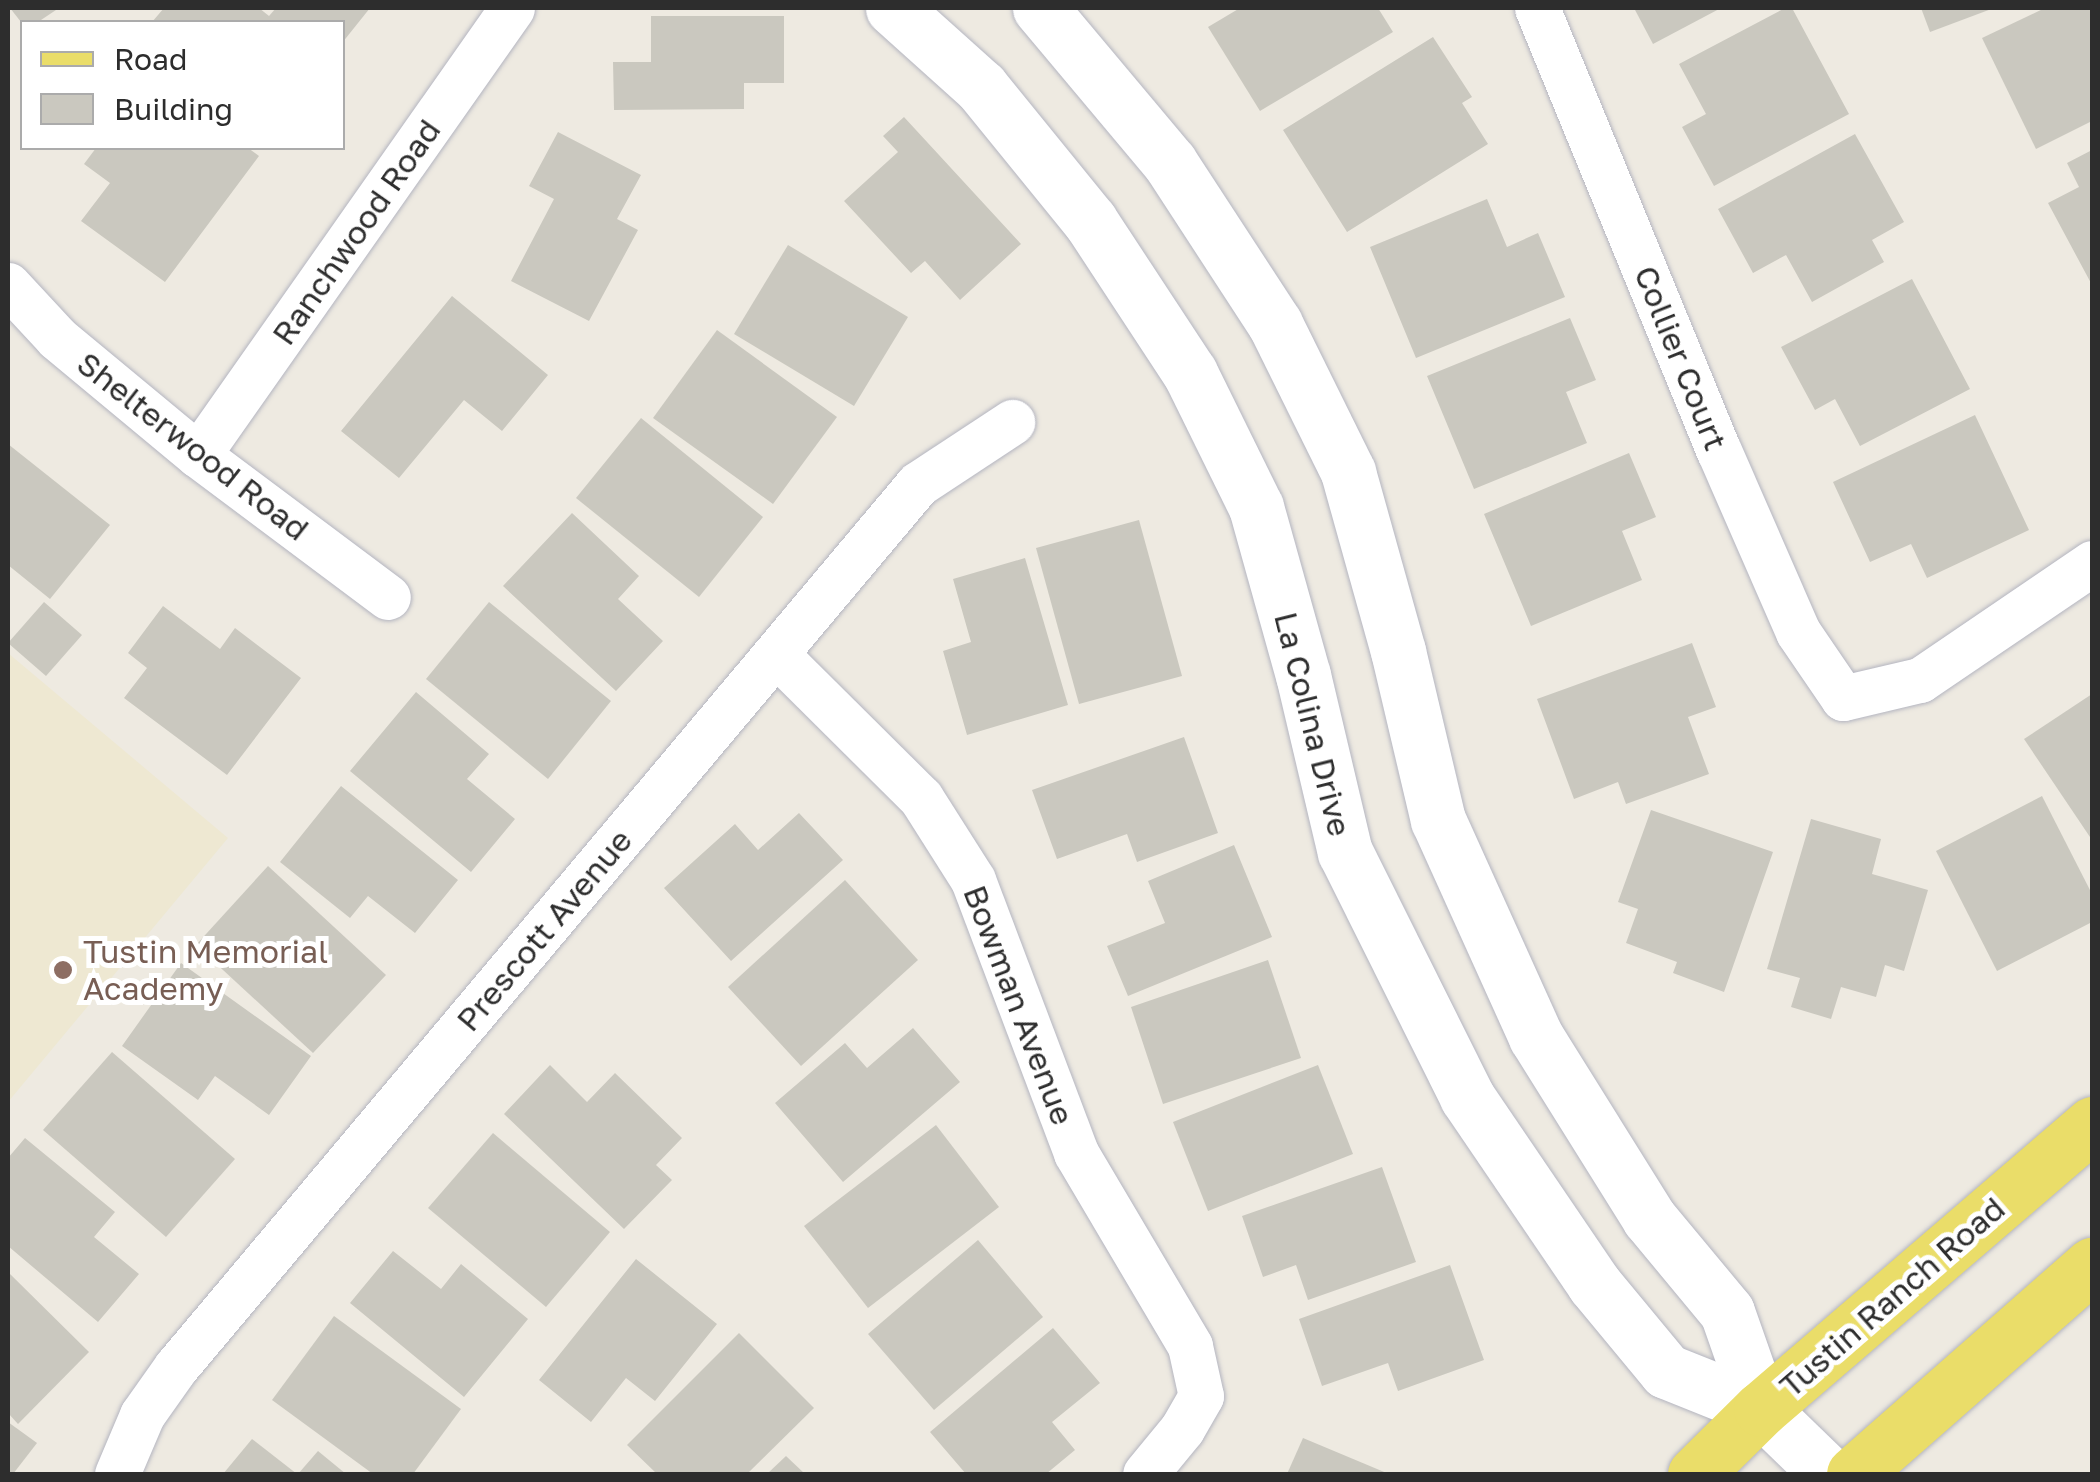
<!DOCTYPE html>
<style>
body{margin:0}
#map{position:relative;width:2100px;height:1482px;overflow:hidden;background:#eeeae1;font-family:"Golos Text",sans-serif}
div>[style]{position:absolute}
.education>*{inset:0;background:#eee8d2}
.building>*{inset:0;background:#cac8bf}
.roads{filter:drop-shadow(0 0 2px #b4b5c0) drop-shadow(0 0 2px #b4b5c0)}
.minor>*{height:45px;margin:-22.5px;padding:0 22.5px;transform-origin:22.5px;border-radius:22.5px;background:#fff}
.tertiary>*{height:55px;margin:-27.5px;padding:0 27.5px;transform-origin:27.5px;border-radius:27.5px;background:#fff}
.primary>*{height:55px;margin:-27.5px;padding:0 27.5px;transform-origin:27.5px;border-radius:27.5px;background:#eadd69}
.dots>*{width:28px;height:28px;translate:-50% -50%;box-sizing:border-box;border:5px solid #fff;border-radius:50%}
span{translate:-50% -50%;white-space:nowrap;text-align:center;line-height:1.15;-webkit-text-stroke:10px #fff;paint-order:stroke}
.street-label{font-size:32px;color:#2d2d2d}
.education-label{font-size:32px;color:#785e54}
.left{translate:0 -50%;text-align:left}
.frame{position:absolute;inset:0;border:10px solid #2d2d2d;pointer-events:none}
.legend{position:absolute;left:20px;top:20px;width:325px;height:130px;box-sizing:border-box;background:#fff;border:2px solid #ababab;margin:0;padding:12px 18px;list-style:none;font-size:30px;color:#2d2d2d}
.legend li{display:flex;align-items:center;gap:20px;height:50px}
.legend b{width:50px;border:2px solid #ababab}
</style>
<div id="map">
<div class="education">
<div style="clip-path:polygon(8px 653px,228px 838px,8px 1102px)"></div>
</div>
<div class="building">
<div style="clip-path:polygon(10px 8px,59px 8px,38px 22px,21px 22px)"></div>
<div style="clip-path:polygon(164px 8px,259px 8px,269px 16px,276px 8px,370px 8px,342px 43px,342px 22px,152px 22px)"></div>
<div style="clip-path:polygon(1240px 8px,1378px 8px,1393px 32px,1260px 111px,1208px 27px)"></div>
<div style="clip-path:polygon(1634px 8px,1721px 8px,1653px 44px)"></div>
<div style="clip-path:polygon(1785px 8px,1792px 8px,1849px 114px,1714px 186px,1682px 127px,1706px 114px,1679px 64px)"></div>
<div style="clip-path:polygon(1921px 8px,1994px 8px,1930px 32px)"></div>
<div style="clip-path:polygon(2045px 8px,2092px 8px,2092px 121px,2036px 149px,1982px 38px)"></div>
<div style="clip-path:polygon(651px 16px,784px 16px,784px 83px,744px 83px,744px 109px,614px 110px,613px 62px,651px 62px)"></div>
<div style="clip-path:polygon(1433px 37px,1472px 97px,1462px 103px,1488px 144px,1347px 232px,1283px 130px)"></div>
<div style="clip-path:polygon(904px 117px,1021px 244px,960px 300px,925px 261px,911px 273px,844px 201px,898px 152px,883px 136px)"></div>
<div style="clip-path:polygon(558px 132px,641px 175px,617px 219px,638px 230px,589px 321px,511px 281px,554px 199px,529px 186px)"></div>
<div style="clip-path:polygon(1855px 134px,1904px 222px,1872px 240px,1884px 262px,1812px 302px,1786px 255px,1753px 273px,1718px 209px)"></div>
<div style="clip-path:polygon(96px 148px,248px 148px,259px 156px,165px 282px,81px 221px,110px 183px,84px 164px)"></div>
<div style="clip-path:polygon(2092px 150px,2092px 285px,2048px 203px,2079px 187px,2067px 163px)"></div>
<div style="clip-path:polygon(1487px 199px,1507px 247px,1538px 233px,1565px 297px,1416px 358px,1370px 247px)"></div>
<div style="clip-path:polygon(788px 245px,908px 317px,854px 406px,734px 334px)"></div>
<div style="clip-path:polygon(1912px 279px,1970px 389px,1860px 446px,1835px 399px,1815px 410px,1781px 347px)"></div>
<div style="clip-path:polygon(452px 296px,548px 375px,502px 431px,464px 400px,399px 478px,341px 431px)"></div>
<div style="clip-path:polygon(1570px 318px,1596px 380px,1566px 392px,1587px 443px,1474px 489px,1427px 376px)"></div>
<div style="clip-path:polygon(717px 330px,837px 417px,773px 504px,653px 418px)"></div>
<div style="clip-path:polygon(1975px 415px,2029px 530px,1927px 578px,1911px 544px,1870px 562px,1833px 482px)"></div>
<div style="clip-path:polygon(641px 418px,763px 517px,699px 597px,576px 498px)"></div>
<div style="clip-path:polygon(8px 444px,110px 525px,50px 599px,8px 565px)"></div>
<div style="clip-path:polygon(1629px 453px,1656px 517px,1622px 531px,1642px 580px,1531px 626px,1484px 514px)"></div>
<div style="clip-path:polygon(572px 513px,639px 576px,618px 599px,663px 641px,616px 691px,503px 586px)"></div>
<div style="clip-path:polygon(1139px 520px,1182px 676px,1079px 704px,1036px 548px)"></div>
<div style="clip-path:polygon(1025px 558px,1068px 705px,967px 735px,943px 651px,971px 642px,953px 579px)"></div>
<div style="clip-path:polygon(44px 602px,82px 635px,46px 676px,8px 643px)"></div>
<div style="clip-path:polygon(489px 602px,611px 701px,548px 779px,426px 679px)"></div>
<div style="clip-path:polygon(163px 606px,220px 649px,235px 628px,301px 678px,227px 775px,124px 698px,147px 668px,128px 653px)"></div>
<div style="clip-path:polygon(1692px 643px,1716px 707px,1688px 717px,1709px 774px,1626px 804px,1618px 782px,1574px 799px,1537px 699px)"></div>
<div style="clip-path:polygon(416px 692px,489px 754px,467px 779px,515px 819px,471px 872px,350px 771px)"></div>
<div style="clip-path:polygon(2092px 694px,2092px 840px,2024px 739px)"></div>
<div style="clip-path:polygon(1184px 737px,1218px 833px,1137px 862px,1127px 834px,1057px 859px,1032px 790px)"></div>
<div style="clip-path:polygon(341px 786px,458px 880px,415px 933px,368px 896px,350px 918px,280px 862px)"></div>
<div style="clip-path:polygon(2042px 796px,2092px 894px,2092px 922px,1997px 971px,1936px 851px)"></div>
<div style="clip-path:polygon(1651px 810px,1773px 852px,1724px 992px,1673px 973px,1677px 962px,1626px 943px,1638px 909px,1618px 902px)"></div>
<div style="clip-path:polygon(799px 813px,843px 860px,731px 961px,664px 888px,735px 824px,758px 850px)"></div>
<div style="clip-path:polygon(1811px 819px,1881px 839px,1872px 874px,1928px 890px,1904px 971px,1885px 965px,1876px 997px,1841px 987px,1831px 1019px,1791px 1007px,1800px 978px,1767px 969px)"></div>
<div style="clip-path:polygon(1234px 845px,1272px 937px,1128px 996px,1107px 946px,1165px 923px,1148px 881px)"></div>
<div style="clip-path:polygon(268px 866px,386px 975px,313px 1053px,196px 945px)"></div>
<div style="clip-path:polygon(845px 880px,918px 960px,801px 1066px,728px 987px)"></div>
<div style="clip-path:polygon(1268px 960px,1301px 1058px,1163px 1104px,1131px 1007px)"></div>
<div style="clip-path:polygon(181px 963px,311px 1056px,269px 1115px,215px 1076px,198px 1100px,122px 1046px)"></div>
<div style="clip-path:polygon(913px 1028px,960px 1082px,843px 1182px,775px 1103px,845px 1043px,867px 1068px)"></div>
<div style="clip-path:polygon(112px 1052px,235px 1159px,166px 1237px,43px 1130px)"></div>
<div style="clip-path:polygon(550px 1065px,587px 1102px,615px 1073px,682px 1138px,656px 1165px,672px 1180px,624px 1229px,504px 1114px)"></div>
<div style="clip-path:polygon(1318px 1065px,1353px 1154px,1208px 1211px,1173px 1122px)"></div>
<div style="clip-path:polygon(936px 1125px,999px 1207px,868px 1308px,804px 1226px)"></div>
<div style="clip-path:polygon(493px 1133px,610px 1232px,546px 1307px,428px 1208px)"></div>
<div style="clip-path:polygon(25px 1138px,115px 1212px,94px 1237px,139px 1274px,98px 1322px,8px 1246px,8px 1158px)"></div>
<div style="clip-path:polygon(1382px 1167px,1416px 1262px,1308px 1300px,1296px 1265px,1263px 1277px,1242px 1216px)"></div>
<div style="clip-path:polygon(978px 1240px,1043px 1317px,934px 1410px,868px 1334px)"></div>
<div style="clip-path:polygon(393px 1251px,441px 1289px,461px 1264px,528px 1319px,464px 1397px,350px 1303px)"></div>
<div style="clip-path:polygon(636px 1259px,717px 1324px,655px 1401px,626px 1378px,591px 1422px,539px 1380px)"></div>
<div style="clip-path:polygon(1450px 1265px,1484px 1360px,1398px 1391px,1388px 1363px,1322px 1386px,1299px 1319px)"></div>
<div style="clip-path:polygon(8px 1272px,89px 1352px,18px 1424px,8px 1413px)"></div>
<div style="clip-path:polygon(334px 1316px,461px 1409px,413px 1474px,373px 1474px,272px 1400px)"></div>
<div style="clip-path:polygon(1053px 1328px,1100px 1383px,1052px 1422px,1075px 1450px,1046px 1474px,966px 1474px,930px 1432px)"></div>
<div style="clip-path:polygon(739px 1333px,814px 1408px,747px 1474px,657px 1474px,627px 1445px)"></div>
<div style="clip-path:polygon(8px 1422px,37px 1443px,13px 1474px,8px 1474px)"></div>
<div style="clip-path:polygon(1303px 1438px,1389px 1474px,1287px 1474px)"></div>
<div style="clip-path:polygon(252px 1439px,297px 1474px,223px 1474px)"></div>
<div style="clip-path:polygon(318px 1451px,346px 1474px,298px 1474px)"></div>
<div style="clip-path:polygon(786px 1456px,805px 1474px,767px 1474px)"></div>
</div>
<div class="roads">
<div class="minor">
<div style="left:1537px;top:8px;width:479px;rotate:67.7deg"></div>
<div style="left:1719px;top:451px;width:197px;rotate:66.4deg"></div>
<div style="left:1798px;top:632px;width:80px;rotate:55.7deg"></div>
<div style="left:1843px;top:698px;width:79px;rotate:-13.2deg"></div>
<div style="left:1920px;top:680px;width:208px;rotate:-34.2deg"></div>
<div style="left:8px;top:285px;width:72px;rotate:47.2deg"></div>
<div style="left:57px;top:338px;width:183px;rotate:39.7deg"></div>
<div style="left:198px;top:455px;width:237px;rotate:36.8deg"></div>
<div style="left:198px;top:455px;width:546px;rotate:-54.91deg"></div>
<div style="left:776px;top:654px;width:204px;rotate:44.8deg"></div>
<div style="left:921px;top:798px;width:97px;rotate:57.6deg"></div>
<div style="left:973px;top:880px;width:292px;rotate:69.3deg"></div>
<div style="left:1076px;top:1153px;width:224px;rotate:59.4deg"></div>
<div style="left:1190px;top:1346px;width:51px;rotate:77.6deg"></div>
<div style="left:1201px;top:1396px;width:38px;rotate:120deg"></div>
<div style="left:1182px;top:1429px;width:58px;rotate:129.4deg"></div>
<div style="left:117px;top:1474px;width:64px;rotate:-67deg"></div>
<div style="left:142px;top:1415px;width:59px;rotate:-54.7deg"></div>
<div style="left:176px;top:1367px;width:1153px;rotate:-49.96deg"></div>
<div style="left:918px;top:484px;width:113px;rotate:-33.4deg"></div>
</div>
<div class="tertiary">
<div style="left:893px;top:8px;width:118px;rotate:41.9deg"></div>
<div style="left:981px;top:87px;width:173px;rotate:50.9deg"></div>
<div style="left:1090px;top:221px;width:182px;rotate:56.7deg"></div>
<div style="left:1190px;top:373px;width:149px;rotate:63.8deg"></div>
<div style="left:1256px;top:507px;width:174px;rotate:74.4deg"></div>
<div style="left:1303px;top:675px;width:182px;rotate:76.7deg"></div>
<div style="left:1345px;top:852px;width:274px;rotate:63.5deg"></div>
<div style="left:1467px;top:1097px;width:226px;rotate:55.8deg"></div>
<div style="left:1594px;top:1284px;width:113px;rotate:50.4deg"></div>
<div style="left:1666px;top:1371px;width:102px;rotate:21.8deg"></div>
<div style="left:1761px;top:1409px;width:93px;rotate:44.1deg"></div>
<div style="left:1040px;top:8px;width:202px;rotate:50deg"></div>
<div style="left:1170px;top:163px;width:192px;rotate:56.9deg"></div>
<div style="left:1275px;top:324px;width:165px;rotate:63.7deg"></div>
<div style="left:1348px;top:472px;width:186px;rotate:74.4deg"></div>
<div style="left:1398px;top:651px;width:174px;rotate:76.7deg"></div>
<div style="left:1438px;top:820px;width:238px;rotate:65.7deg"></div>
<div style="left:1536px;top:1037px;width:213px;rotate:58deg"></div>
<div style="left:1649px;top:1218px;width:122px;rotate:50.3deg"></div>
<div style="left:1727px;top:1312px;width:103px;rotate:70.7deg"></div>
</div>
<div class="primary">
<div style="left:1695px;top:1474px;width:93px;rotate:-44.6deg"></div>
<div style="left:1761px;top:1409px;width:437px;rotate:-40.7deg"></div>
<div style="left:1854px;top:1474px;width:317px;rotate:-41.3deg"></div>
</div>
</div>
<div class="dots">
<div style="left:63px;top:970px;background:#8d6e63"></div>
</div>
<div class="street-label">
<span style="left:356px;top:232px;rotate:-55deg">Ranchwood Road</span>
<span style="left:1681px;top:358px;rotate:68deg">Collier Court</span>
<span style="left:193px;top:446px;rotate:38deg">Shelterwood Road</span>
<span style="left:1313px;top:724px;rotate:76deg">La Colina Drive</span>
<span style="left:544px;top:930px;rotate:-50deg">Prescott Avenue</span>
<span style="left:1019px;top:1005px;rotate:69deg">Bowman Avenue</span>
<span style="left:1892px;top:1297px;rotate:-41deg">Tustin Ranch Road</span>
</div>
<div class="education-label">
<span class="left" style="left:83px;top:970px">Tustin Memorial<br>Academy</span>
</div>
<div class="frame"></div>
<ul class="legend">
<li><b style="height:12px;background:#eadd69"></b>Road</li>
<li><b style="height:28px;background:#cac8bf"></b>Building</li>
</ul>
</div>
